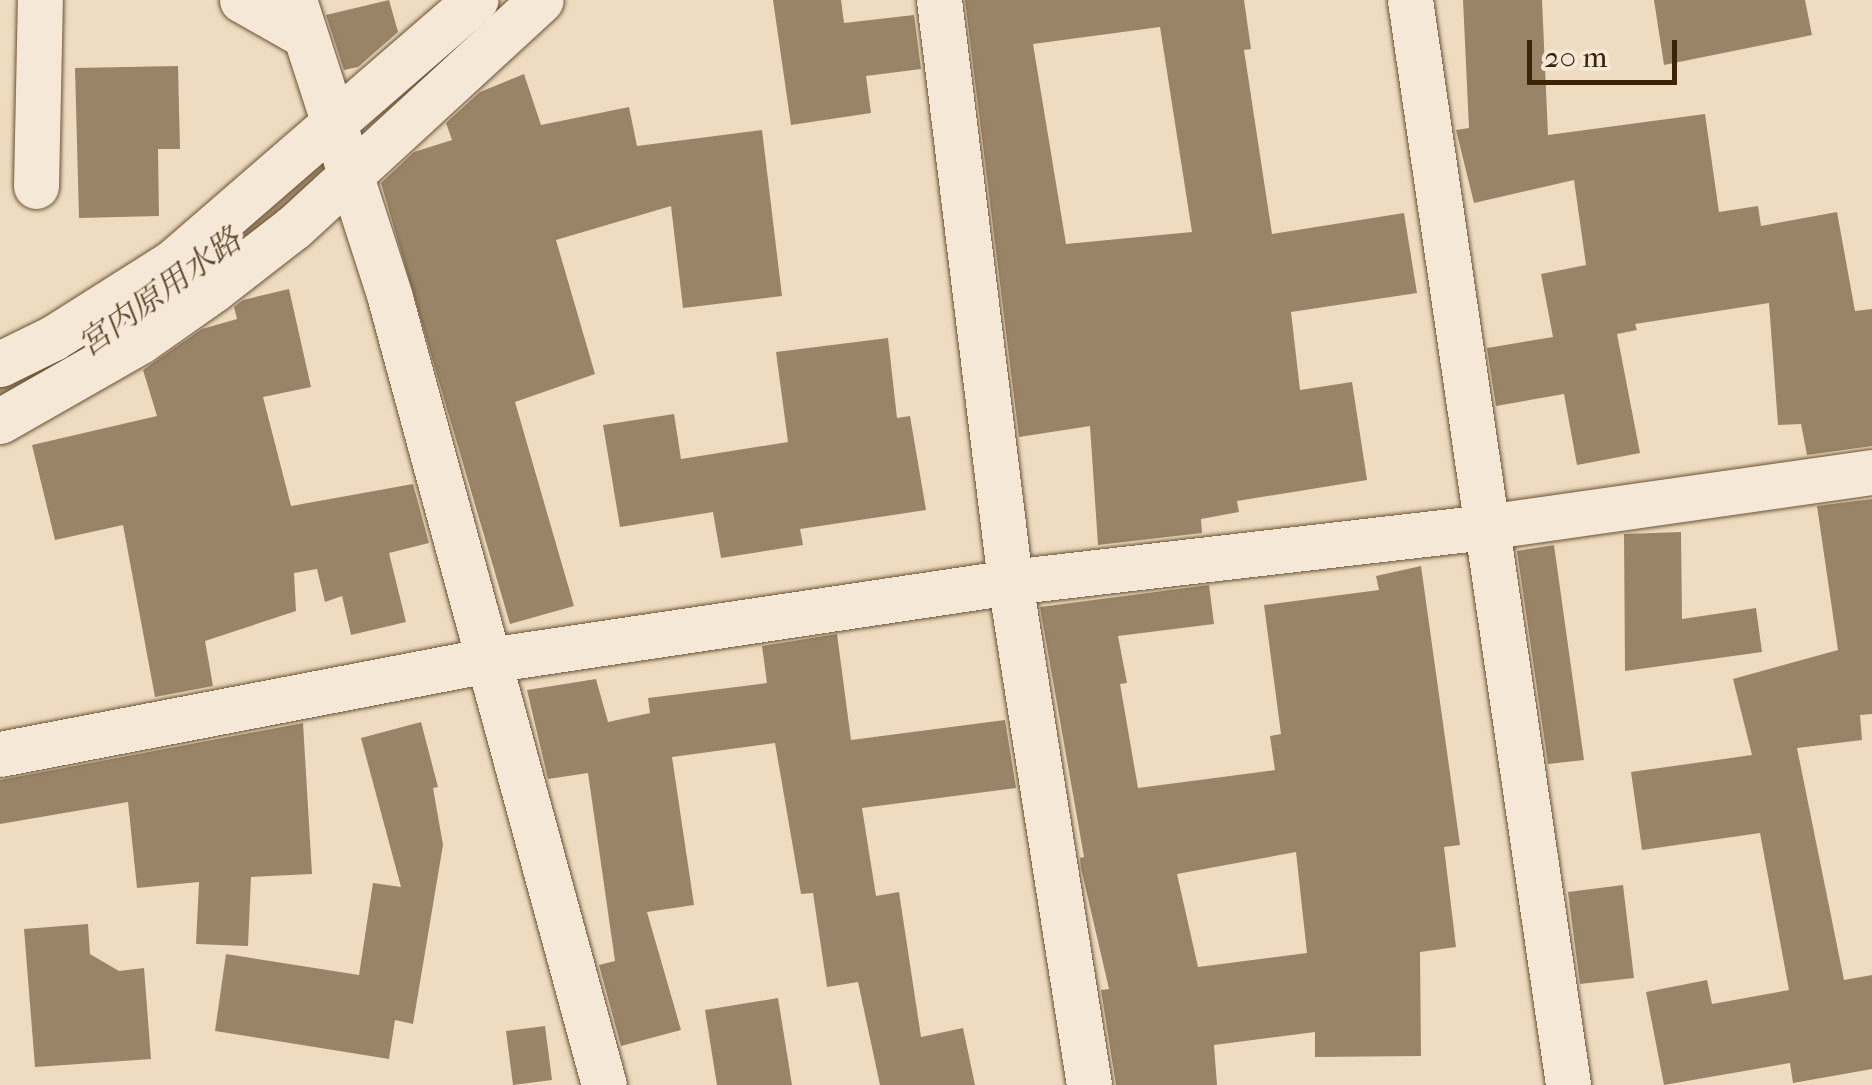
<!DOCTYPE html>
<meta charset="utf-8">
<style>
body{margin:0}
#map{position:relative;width:1872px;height:1085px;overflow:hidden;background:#efdcc0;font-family:"IM FELL French Canon","Noto Serif JP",serif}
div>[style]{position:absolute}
.canal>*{height:52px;margin:-26px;padding:0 26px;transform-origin:26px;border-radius:26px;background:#b39d81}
.building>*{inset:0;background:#9a8467}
.roads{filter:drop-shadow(0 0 2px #6a5234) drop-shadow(0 0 2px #6a5234)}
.street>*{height:45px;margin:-22.5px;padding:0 22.5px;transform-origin:22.5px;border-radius:22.5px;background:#f5e8d6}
span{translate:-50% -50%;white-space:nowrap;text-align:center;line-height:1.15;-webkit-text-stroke:9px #f5e8d6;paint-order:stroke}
.water-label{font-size:32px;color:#61482b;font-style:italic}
.scale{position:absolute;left:1527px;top:40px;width:150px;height:45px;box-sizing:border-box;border:5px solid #3e2406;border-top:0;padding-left:12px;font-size:30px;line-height:35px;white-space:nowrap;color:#3e2406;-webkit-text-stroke:8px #f5e8d6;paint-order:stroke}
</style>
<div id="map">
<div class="canal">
<div style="left:0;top:390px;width:70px;rotate:-24.4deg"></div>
<div style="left:64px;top:361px;width:306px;rotate:-35.6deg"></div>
</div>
<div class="building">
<div style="clip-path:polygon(389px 0,398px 32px,358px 67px,344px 70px,326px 15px)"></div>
<div style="clip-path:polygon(773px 0,841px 0,844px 23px,914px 15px,921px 69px,866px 76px,871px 113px,791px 125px)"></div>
<div style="clip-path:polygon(evenodd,965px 0,1244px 0,1251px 49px,1244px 50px,1272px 234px,1404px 213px,1417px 293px,1291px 312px,1300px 390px,1352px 382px,1367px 480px,1237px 501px,1239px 512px,1201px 519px,1202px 533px,1098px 545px,1090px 426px,1019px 437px,965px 0,1160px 27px,1192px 232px,1066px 244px,1033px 44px,1160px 27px)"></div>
<div style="clip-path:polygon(1463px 0,1542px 0,1548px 135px,1705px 114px,1719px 212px,1758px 206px,1761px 226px,1837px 212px,1855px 311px,1872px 309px,1872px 446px,1807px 455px,1801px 424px,1778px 425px,1769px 303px,1635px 324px,1637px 330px,1617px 334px,1640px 453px,1577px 465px,1564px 394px,1496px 406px,1487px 348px,1553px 337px,1541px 274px,1586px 265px,1574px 180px,1474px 203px,1456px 130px,1469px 128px)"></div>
<div style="clip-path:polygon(1654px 0,1805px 0,1812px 35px,1664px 65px)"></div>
<div style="clip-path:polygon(178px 66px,180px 149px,158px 149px,159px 216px,79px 218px,75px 68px)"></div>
<div style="clip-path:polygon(524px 74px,541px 125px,629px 107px,637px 146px,762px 130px,782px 296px,683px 308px,671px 206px,556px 240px,595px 374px,515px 402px,574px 606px,510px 624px,381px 183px,414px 152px,452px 140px,446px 123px,480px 92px)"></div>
<div style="clip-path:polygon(289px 289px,311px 387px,263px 397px,291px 506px,413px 484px,429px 543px,389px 553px,406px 622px,351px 635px,342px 596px,325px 602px,317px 569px,294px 573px,296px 611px,205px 641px,213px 686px,155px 697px,123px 525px,55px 540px,32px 445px,157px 416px,143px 370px,202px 329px,237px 319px,234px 307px,243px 300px)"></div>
<div style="clip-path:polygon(888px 338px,897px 418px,910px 416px,926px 510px,800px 529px,803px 545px,721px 558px,713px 512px,620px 527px,603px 425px,674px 414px,681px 459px,788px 442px,776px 352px)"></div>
<div style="clip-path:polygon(1872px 499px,1872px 714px,1860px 715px,1862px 740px,1797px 748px,1844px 980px,1872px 975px,1872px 1069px,1793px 1083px,1790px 1063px,1664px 1085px,1646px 992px,1707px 980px,1712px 1004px,1789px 990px,1760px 833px,1642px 850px,1631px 772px,1752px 755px,1733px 679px,1838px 650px,1817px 506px)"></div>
<div style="clip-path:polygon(1681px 532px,1682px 619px,1756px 608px,1762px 652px,1625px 671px,1624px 534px)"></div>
<div style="clip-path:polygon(1554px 545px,1584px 760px,1548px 764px,1517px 551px)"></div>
<div style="clip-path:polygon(evenodd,1421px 566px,1460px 845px,1444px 847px,1456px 947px,1420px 952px,1421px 1056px,1315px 1057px,1315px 1032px,1214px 1045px,1217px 1085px,1116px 1085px,1101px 990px,1109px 989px,1081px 868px,1080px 858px,1084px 857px,1040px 607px,1209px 585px,1214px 624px,1118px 636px,1127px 683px,1120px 684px,1138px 788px,1275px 770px,1270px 736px,1281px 734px,1264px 605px,1379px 590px,1376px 576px,1421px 566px,1296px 852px,1307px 953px,1198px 967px,1177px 874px,1296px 852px)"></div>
<div style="clip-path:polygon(837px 634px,851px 740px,1005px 720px,1016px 788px,862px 808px,876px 896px,899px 892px,921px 1037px,963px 1028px,975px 1085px,880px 1085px,858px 982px,827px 987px,813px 893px,801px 894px,775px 743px,672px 757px,694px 905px,647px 912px,681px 1030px,621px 1046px,599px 965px,615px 961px,588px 773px,548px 779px,527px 690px,596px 679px,608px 722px,650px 713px,648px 698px,767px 683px,762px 646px)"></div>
<div style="clip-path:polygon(421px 722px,438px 787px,433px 788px,443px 845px,413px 1024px,395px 1020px,389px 1059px,215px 1031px,226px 954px,359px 975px,373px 883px,401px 887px,361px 738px)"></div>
<div style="clip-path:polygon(303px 723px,312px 874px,251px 877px,248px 946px,196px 944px,199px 882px,137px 888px,128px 802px,0 824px,0 780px)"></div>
<div style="clip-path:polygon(1623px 885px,1634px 978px,1580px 984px,1568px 892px)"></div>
<div style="clip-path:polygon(88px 924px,90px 954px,119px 971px,144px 968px,151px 1059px,35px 1067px,24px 929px)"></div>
<div style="clip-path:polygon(778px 998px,792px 1085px,717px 1085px,705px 1010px)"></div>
<div style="clip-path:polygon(545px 1026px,552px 1080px,513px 1085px,506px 1031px)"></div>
</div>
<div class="roads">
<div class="street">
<div style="left:242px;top:0;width:71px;rotate:29.4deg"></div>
<div style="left:294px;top:0;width:313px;rotate:72.1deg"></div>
<div style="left:390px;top:298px;width:816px;rotate:74.79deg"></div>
<div style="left:939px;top:0;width:586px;rotate:83.04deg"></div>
<div style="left:1010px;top:582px;width:509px;rotate:81.07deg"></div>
<div style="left:1410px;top:0;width:1096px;rotate:81.71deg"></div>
<div style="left:36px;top:186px;width:186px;rotate:-88.8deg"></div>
<div style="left:0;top:364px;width:59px;rotate:-26.1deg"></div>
<div style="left:53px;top:338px;width:142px;rotate:-32.3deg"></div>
<div style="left:173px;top:262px;width:400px;rotate:-40.9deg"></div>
<div style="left:0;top:421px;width:161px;rotate:-29.7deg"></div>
<div style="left:140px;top:341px;width:90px;rotate:-35.1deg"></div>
<div style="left:214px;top:289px;width:101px;rotate:-37.8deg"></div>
<div style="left:294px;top:227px;width:335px;rotate:-42.6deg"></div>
<div style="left:0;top:754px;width:498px;rotate:-10.9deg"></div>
<div style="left:489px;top:660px;width:527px;rotate:-8.51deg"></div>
<div style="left:1010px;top:582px;width:478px;rotate:-6.6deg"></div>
<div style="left:1485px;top:527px;width:391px;rotate:-8.1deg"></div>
</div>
</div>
<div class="water-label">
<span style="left:160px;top:293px;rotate:-36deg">宮内原用水路</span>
</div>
<div class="scale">20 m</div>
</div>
